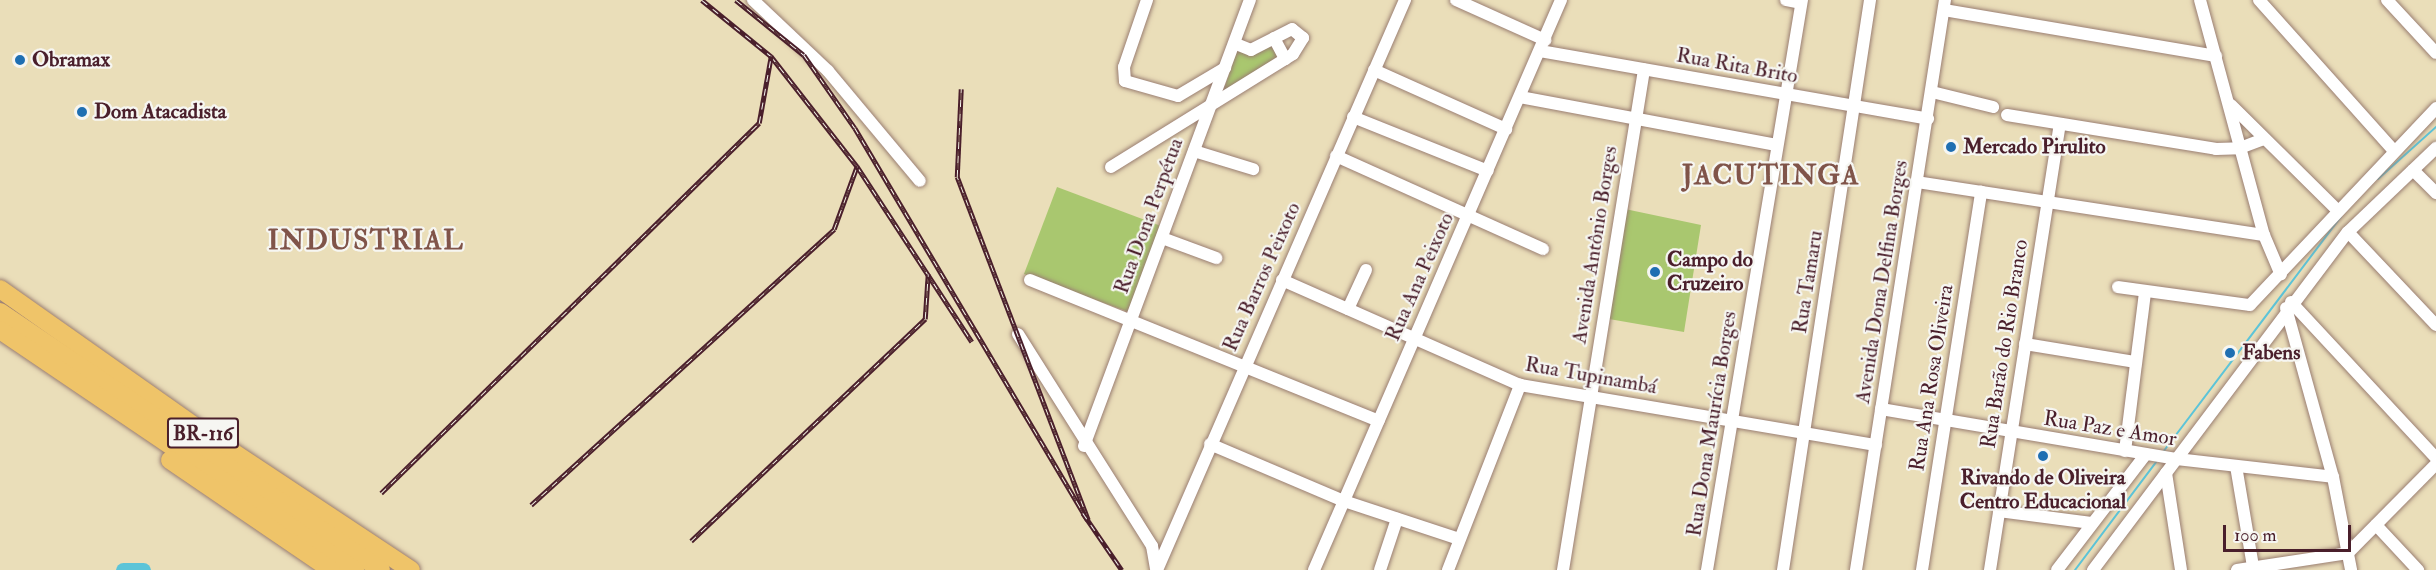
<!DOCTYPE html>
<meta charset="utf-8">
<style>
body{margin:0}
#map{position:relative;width:2436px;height:570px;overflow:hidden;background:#eadeb9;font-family:"IM FELL Double Pica",serif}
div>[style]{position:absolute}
.green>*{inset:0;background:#a9c76f}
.stream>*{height:2px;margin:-1px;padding:0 1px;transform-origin:1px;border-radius:1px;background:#5cc4d8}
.river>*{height:15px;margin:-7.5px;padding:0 7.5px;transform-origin:7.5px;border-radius:7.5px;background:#5cc4d8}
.roads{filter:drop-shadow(0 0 2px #9a7e72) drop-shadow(0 0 2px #9a7e72)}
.minor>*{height:12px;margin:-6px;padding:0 6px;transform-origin:6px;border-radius:6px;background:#fff}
.highway>*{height:18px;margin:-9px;padding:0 9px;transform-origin:9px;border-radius:9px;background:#efc469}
.rail>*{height:4.5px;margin-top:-2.25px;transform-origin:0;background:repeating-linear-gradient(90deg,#f6f6f2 0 7px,#4a1f2b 0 14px);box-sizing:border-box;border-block:2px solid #4a1f2b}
.dots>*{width:16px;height:16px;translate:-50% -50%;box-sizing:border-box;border:3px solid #f6f6f2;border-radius:50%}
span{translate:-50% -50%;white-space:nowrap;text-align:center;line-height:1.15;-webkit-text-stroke:4.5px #f6f6f2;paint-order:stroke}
.shield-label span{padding:2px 4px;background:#f6f6f2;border:2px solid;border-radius:4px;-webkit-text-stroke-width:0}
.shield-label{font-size:20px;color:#4a1f2b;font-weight:700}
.poi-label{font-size:21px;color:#4a1f2b;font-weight:700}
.left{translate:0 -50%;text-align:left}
.street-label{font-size:21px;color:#4a1f2b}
.district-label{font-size:27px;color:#805449;font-weight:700;letter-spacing:1.5px}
.scale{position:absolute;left:2223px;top:525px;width:128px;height:27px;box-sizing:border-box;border:3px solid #4a1f2b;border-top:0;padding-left:8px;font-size:18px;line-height:21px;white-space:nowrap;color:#4a1f2b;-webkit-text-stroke:4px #f6f6f2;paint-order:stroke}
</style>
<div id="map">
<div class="green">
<div style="clip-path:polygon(1272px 43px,1279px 56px,1223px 92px,1238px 48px)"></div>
<div style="clip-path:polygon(1057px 187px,1161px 226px,1129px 312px,1024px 274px)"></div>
<div style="clip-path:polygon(1625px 209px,1701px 225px,1684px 332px,1609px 319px)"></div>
</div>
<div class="stream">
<div style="left:2378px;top:179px;width:78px;rotate:-41.9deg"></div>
<div style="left:2163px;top:452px;width:295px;rotate:-52.9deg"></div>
<div style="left:2075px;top:570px;width:135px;rotate:-53.1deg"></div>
</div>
<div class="river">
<div style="left:123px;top:570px;width:20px"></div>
</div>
<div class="roads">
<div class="minor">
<div style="left:753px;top:0;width:103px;rotate:43.4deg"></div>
<div style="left:828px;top:71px;width:143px;rotate:50.1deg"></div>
<div style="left:1147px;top:0;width:71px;rotate:108.9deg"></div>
<div style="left:1124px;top:67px;width:14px;rotate:86deg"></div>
<div style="left:1125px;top:81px;width:55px;rotate:15.8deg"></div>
<div style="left:1178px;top:96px;width:55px;rotate:-30.8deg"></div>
<div style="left:1456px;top:0;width:98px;rotate:24.2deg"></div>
<div style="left:1786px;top:0;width:15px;rotate:11deg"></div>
<div style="left:2200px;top:0;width:244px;rotate:74.8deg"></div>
<div style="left:2264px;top:235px;width:43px;rotate:67deg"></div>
<div style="left:2259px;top:0;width:201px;rotate:48.2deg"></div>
<div style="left:2387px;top:0;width:72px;rotate:47.2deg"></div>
<div style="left:1944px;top:10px;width:276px;rotate:9.6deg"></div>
<div style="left:1274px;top:38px;width:24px;rotate:62deg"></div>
<div style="left:1540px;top:51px;width:394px;rotate:9.9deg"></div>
<div style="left:1374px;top:70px;width:145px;rotate:24.1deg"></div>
<div style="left:1932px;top:92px;width:63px;rotate:13.8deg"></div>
<div style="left:1520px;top:97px;width:261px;rotate:10.6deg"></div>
<div style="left:2231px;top:105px;width:149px;rotate:44.7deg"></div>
<div style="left:2007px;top:115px;width:212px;rotate:9.2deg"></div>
<div style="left:2216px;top:149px;width:24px;rotate:-2deg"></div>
<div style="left:2240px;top:148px;width:25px;rotate:-21deg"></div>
<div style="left:1353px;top:117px;width:145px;rotate:21.8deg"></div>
<div style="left:1194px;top:151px;width:62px;rotate:17deg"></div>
<div style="left:1336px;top:156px;width:227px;rotate:24.2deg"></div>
<div style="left:1111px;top:167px;width:214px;rotate:-31.8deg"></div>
<div style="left:1293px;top:54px;width:19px;rotate:-58deg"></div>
<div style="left:1303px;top:38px;width:14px;rotate:-141deg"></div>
<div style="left:1292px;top:29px;width:46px;rotate:152.9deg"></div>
<div style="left:1251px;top:50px;width:18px;rotate:-158deg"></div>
<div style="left:2413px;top:170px;width:33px;rotate:45deg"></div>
<div style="left:1917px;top:182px;width:351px;rotate:8.7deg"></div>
<div style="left:2348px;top:232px;width:128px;rotate:46.6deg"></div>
<div style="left:1162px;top:238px;width:58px;rotate:20.3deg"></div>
<div style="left:1030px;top:280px;width:376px;rotate:22deg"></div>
<div style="left:1282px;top:280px;width:260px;rotate:23.8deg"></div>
<div style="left:1520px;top:385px;width:361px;rotate:9.6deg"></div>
<div style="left:2118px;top:287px;width:133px;rotate:7.8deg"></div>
<div style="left:2250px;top:305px;width:271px;rotate:-46.6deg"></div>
<div style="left:2291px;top:302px;width:213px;rotate:47.1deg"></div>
<div style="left:2286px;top:308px;width:175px;rotate:74.5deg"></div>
<div style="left:2333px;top:477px;width:95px;rotate:79deg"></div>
<div style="left:1348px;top:309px;width:43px;rotate:-65.2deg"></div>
<div style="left:1018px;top:334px;width:251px;rotate:57.7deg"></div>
<div style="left:1152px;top:546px;width:23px;rotate:80deg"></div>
<div style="left:2025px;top:344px;width:111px;rotate:9.3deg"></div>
<div style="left:1881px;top:409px;width:299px;rotate:9.6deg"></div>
<div style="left:2176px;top:459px;width:158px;rotate:6.5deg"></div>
<div style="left:1210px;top:444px;width:142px;rotate:23.1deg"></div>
<div style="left:1341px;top:500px;width:124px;rotate:18.3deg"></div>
<div style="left:1084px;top:446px;width:476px;rotate:-69.6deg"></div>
<div style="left:2125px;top:451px;width:159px;rotate:-82.8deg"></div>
<div style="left:2236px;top:466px;width:102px;rotate:80.4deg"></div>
<div style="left:2166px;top:473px;width:98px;rotate:81.2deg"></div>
<div style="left:1999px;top:511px;width:93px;rotate:7.4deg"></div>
<div style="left:2376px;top:525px;width:62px;rotate:47deg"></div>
<div style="left:1157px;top:570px;width:622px;rotate:-66.49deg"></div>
<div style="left:1314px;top:570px;width:621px;rotate:-66.57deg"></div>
<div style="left:1380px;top:570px;width:54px;rotate:-71.6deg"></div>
<div style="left:1448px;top:570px;width:199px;rotate:-68.7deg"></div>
<div style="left:1563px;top:570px;width:507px;rotate:-80.8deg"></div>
<div style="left:1707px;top:570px;width:578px;rotate:-80.54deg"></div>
<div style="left:1783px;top:570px;width:577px;rotate:-81.32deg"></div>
<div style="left:1856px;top:570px;width:577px;rotate:-81.13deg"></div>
<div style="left:1922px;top:570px;width:383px;rotate:-81.1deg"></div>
<div style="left:1990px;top:570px;width:450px;rotate:-81.1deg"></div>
<div style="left:2057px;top:570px;width:146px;rotate:-52.5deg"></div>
<div style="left:2093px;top:570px;width:423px;rotate:-53deg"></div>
<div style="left:2348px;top:232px;width:122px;rotate:-43.7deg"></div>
<div style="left:2237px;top:570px;width:112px;rotate:-8.7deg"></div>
<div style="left:2348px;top:553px;width:125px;rotate:-45.3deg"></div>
</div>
<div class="highway">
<div style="left:0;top:289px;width:250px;rotate:35.2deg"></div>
<div style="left:204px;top:433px;width:248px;rotate:33.5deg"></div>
<div style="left:0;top:312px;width:460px;rotate:34.1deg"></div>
<div style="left:0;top:330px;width:429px;rotate:34.1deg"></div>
<div style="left:170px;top:460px;width:195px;rotate:34.3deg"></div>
</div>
</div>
<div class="rail">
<div style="left:702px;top:0;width:89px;rotate:39.1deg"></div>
<div style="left:771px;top:56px;width:140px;rotate:52deg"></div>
<div style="left:857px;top:166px;width:210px;rotate:56.8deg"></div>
<div style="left:736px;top:0;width:87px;rotate:39deg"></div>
<div style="left:804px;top:55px;width:89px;rotate:55.1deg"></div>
<div style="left:855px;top:128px;width:456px;rotate:59.3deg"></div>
<div style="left:1088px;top:520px;width:367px;rotate:-110.9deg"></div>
<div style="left:957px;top:177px;width:88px;rotate:-87.4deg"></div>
<div style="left:381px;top:493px;width:529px;rotate:-44.39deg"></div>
<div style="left:759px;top:123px;width:68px;rotate:-79.8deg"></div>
<div style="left:531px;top:505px;width:410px;rotate:-42.3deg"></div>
<div style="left:834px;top:229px;width:67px;rotate:-69.9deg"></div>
<div style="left:1083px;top:513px;width:69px;rotate:55.6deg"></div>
<div style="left:691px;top:541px;width:323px;rotate:-43.5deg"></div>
<div style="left:925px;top:319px;width:45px;rotate:-86.2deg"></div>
</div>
<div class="dots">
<div style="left:20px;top:60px;background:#1f6fb2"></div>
<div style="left:82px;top:112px;background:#1f6fb2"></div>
<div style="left:1951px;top:147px;background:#1f6fb2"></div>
<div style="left:1655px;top:272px;background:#1f6fb2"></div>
<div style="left:2230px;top:353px;background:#1f6fb2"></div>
<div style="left:2043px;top:456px;background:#1f6fb2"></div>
</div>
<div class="shield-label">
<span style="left:203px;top:433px">BR-116</span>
</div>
<div class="poi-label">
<span class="left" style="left:32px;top:60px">Obramax</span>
<span class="left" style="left:94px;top:112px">Dom Atacadista</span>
<span class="left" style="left:1963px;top:147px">Mercado Pirulito</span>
<span class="left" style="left:1667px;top:272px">Campo do<br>Cruzeiro</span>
<span class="left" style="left:2242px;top:353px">Fabens</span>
<span style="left:2043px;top:490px">Rivando de Oliveira<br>Centro Educacional</span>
</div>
<div class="street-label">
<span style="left:1737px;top:66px;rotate:10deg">Rua Rita Brito</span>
<span style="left:1149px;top:216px;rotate:-70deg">Rua Dona Perpétua</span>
<span style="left:1595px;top:245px;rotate:-81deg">Avenida Antônio Borges</span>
<span style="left:1262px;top:277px;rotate:-66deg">Rua Barros Peixoto</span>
<span style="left:1420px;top:277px;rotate:-66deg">Rua Ana Peixoto</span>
<span style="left:1808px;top:282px;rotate:-81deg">Rua Tamaru</span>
<span style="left:1882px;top:282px;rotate:-81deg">Avenida Dona Delfina Borges</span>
<span style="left:2005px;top:344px;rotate:-81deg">Rua Barão do Rio Branco</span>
<span style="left:1591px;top:376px;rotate:10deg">Rua Tupinambá</span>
<span style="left:1932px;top:378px;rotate:-81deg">Rua Ana Rosa Oliveira</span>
<span style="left:1712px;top:424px;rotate:-81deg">Rua Dona Maurícia Borges</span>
<span style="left:2110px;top:429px;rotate:9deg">Rua Paz e Amor</span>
</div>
<div class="district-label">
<span style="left:1771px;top:176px">JACUTINGA</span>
<span style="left:366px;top:241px">INDUSTRIAL</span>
</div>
<div class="scale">100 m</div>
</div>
